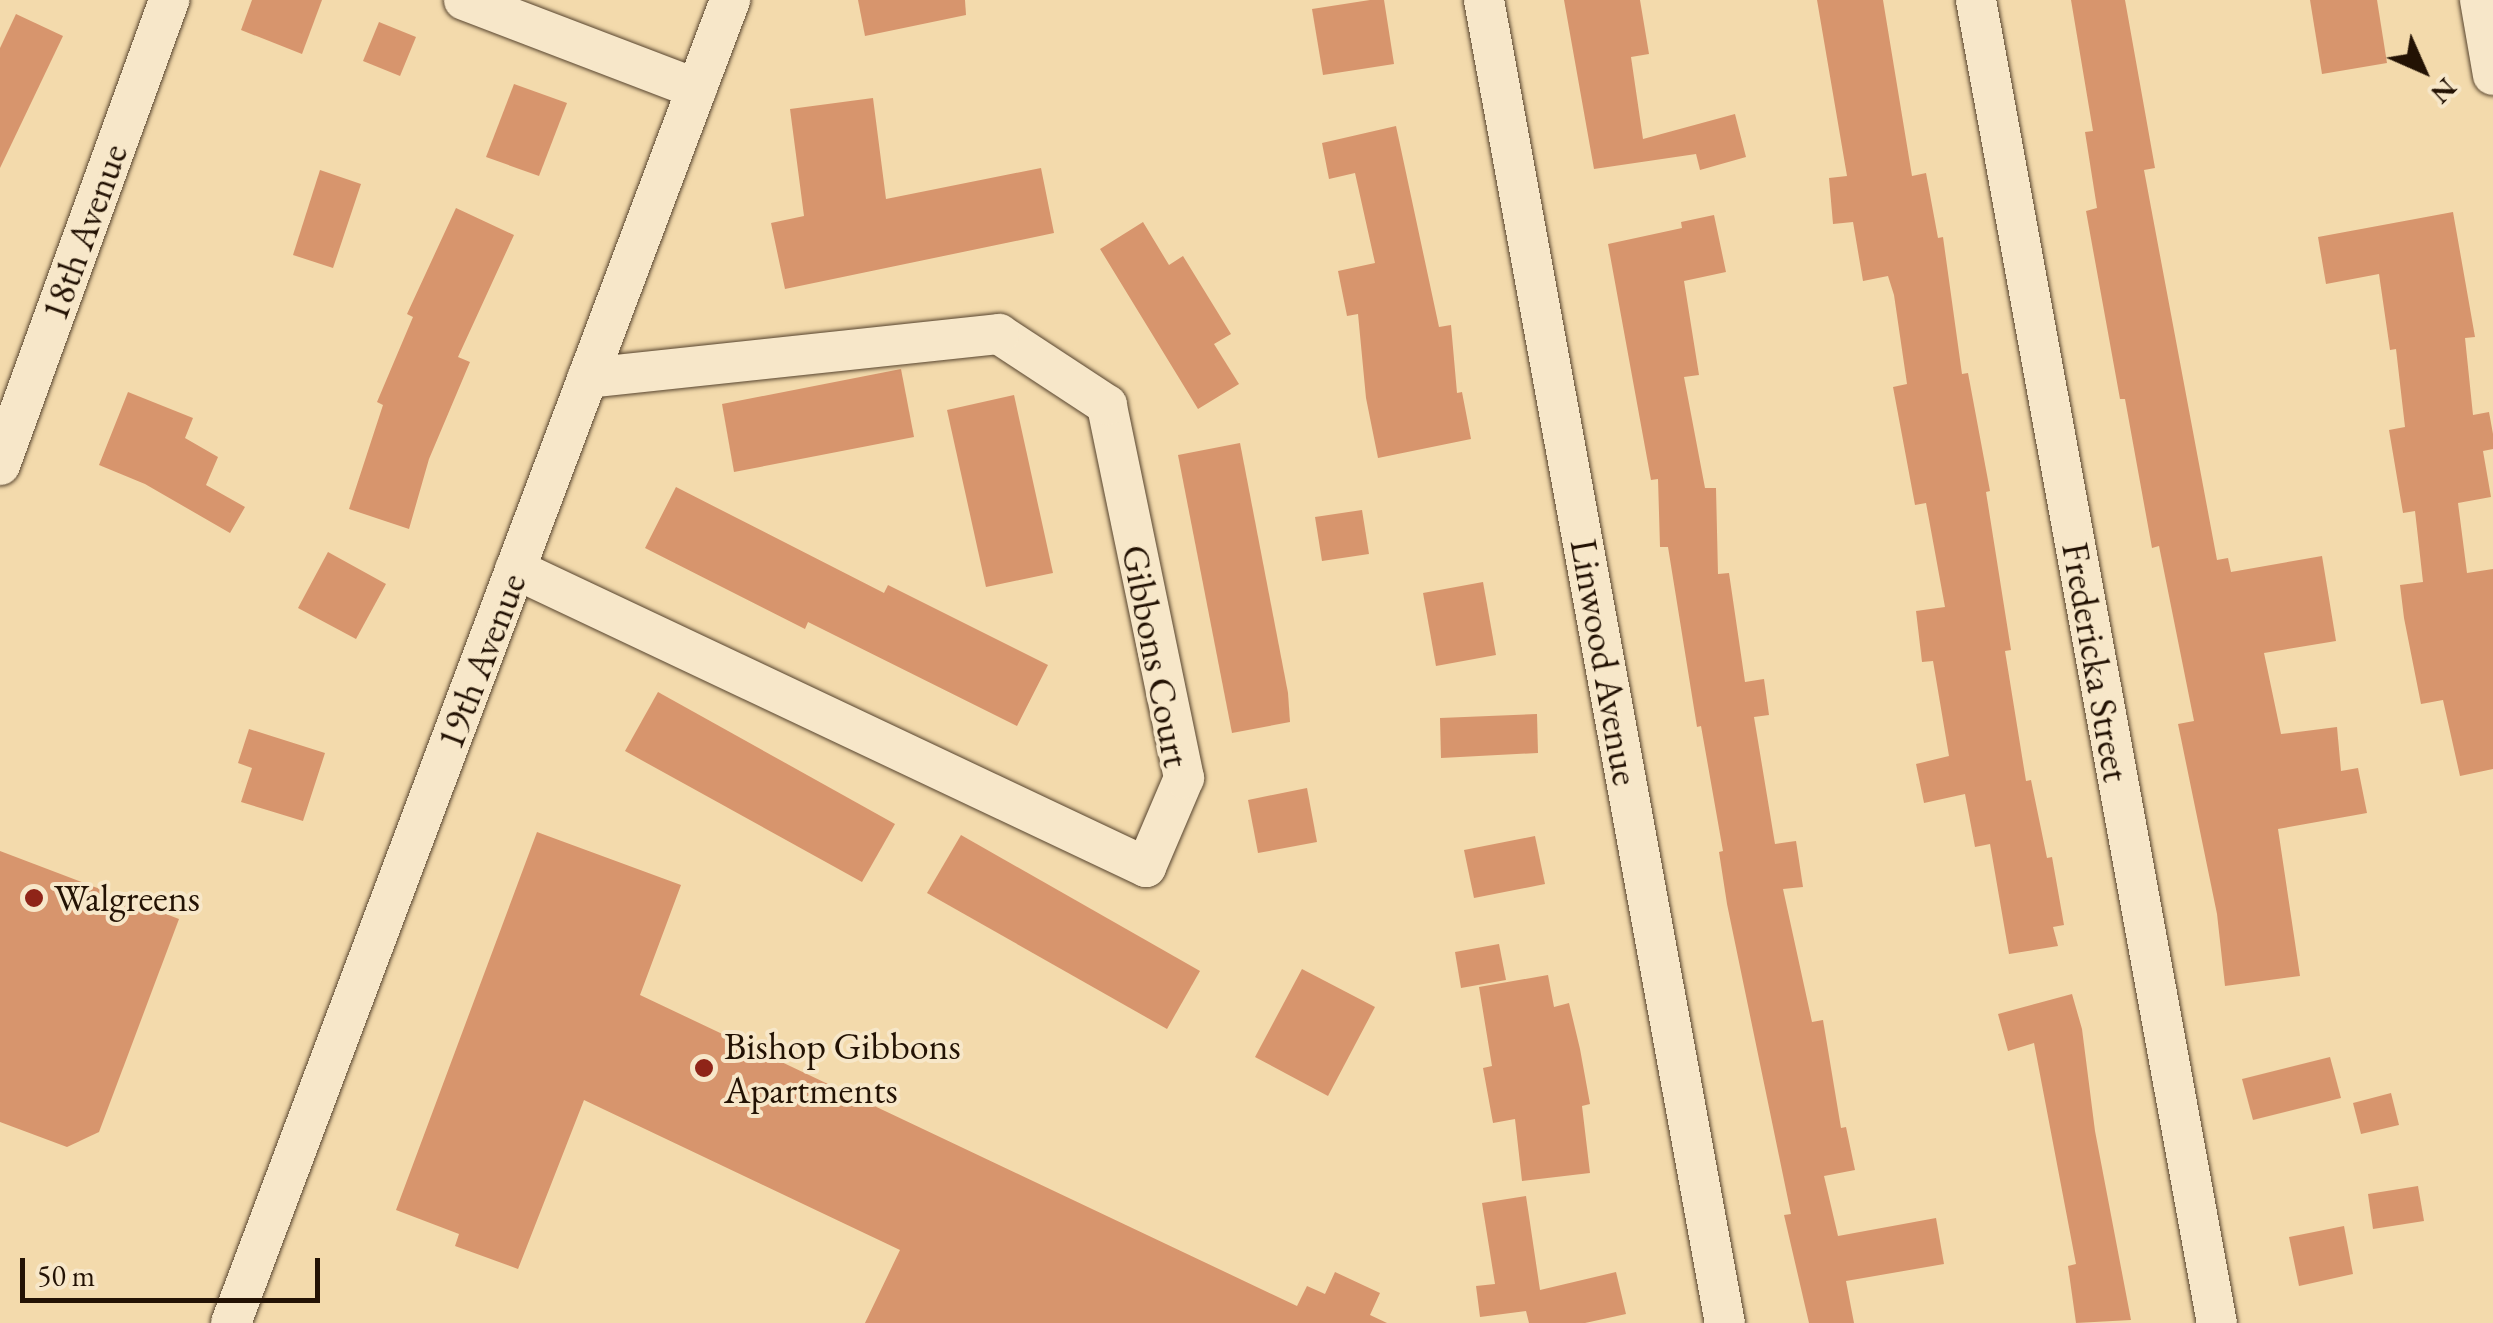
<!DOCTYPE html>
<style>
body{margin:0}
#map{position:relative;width:2493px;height:1323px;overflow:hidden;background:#f3daac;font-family:"EB Garamond",serif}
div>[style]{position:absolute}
.building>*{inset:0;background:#d7956d}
.roads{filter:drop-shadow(0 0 2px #57442e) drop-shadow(0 0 2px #57442e)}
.minor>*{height:40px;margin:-20px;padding:0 20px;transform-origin:20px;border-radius:20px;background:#f7e7c9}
.dots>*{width:28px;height:28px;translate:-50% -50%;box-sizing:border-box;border:5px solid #f7e7c9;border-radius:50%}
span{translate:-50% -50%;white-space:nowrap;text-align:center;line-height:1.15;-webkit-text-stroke:8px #f7e7c9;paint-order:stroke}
.street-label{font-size:38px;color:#231204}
.poi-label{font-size:38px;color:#231204}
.left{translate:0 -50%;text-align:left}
.north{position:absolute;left:2373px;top:20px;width:100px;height:100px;-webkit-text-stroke:8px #f7e7c9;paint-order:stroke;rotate:135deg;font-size:28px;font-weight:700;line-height:40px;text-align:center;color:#231204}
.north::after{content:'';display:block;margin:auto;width:35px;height:45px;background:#231204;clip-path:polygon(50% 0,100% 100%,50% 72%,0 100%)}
.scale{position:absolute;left:20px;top:1258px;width:300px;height:45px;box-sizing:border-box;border:5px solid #231204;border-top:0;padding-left:12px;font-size:30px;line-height:35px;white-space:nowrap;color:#231204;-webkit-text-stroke:8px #f7e7c9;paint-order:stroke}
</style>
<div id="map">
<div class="building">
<div style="clip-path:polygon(252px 0,322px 0,302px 54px,241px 30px)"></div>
<div style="clip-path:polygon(858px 0,965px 0,966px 15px,865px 36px)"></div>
<div style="clip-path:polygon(1370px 0,1384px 0,1394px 64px,1323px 75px,1312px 9px)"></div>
<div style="clip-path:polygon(1564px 0,1640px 0,1649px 54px,1631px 57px,1643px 139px,1735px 114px,1746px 157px,1700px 170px,1696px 154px,1594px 169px)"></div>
<div style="clip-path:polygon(1817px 0,1883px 0,1912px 176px,1926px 173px,1938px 238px,1943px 237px,1962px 374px,1968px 373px,1990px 491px,1986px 492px,2011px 650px,2005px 651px,2026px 781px,2031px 780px,2047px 858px,2052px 857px,2064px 925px,2053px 927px,2058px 946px,2009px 954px,1990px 844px,1975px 847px,1965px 794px,1924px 803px,1916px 764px,1949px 756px,1933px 661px,1922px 662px,1916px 611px,1945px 607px,1926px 503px,1915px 505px,1893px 387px,1907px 384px,1894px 295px,1888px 276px,1863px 281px,1853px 222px,1833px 224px,1829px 178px,1847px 176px)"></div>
<div style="clip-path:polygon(2071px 0,2125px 0,2155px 168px,2144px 170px,2217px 560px,2228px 558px,2231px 572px,2322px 556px,2336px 641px,2264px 653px,2281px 734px,2337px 727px,2341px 771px,2358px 768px,2367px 813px,2278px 829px,2300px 976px,2225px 986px,2217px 914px,2178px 724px,2194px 721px,2159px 546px,2152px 548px,2125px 399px,2120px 399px,2086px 211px,2097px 208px,2085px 132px,2093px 131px)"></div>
<div style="clip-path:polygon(2310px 0,2377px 0,2387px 63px,2322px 74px)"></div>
<div style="clip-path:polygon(16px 14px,63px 36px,0 168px,0 48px)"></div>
<div style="clip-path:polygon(379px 22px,416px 37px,400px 76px,363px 61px)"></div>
<div style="clip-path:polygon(514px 84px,567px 103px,539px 176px,486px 157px)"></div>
<div style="clip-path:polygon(873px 98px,886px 199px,1041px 168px,1054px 233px,785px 289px,771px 223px,804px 216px,790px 109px)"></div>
<div style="clip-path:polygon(1396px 126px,1439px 327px,1451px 325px,1457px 393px,1462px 392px,1471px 439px,1378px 458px,1366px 398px,1358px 314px,1347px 316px,1338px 271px,1375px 263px,1355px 173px,1329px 179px,1322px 143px)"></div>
<div style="clip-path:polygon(320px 170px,361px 184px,333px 268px,293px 255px)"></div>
<div style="clip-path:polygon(456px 208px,514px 235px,458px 357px,470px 362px,429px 459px,409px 529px,349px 509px,383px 405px,377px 402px,413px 317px,407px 314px)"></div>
<div style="clip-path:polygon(2453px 212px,2475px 337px,2465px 338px,2473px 415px,2489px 412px,2493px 434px,2493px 449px,2483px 451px,2491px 497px,2458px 503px,2467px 573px,2493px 569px,2493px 769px,2460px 776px,2443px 700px,2421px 704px,2404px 618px,2400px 585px,2423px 582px,2415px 511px,2403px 513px,2389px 430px,2405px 427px,2396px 349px,2390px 350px,2379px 274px,2326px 284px,2318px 237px)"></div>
<div style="clip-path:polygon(1714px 215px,1726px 272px,1684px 281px,1699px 375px,1684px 377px,1705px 488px,1716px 488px,1718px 574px,1729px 573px,1745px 682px,1764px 679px,1769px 715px,1754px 717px,1775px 844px,1796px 841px,1803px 887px,1783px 889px,1812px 1022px,1823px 1020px,1841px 1128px,1846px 1127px,1855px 1170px,1824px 1176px,1838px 1236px,1936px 1218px,1944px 1264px,1846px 1281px,1854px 1323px,1809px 1323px,1784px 1215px,1791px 1214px,1727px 904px,1719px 852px,1723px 851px,1701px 726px,1697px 727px,1668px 547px,1660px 547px,1658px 479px,1651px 480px,1608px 244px,1682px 228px,1681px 222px)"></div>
<div style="clip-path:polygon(1143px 222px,1169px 265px,1183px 256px,1231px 334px,1214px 344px,1239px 384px,1198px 409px,1100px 249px)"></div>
<div style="clip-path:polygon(901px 369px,914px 437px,734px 472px,722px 404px)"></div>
<div style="clip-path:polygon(128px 392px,193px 418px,185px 438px,218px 457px,206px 485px,245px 507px,230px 533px,145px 484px,99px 465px)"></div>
<div style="clip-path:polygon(1014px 395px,1053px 573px,986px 587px,947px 410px)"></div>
<div style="clip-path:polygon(1240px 443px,1288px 693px,1290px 722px,1232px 733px,1178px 455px)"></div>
<div style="clip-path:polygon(676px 487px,884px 593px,888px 585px,1048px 665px,1017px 726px,808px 622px,805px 629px,645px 548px)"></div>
<div style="clip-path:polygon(1362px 510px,1369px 554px,1322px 561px,1315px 517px)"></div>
<div style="clip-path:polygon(328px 552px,386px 584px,356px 639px,298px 608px)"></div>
<div style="clip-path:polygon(1483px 582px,1496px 655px,1436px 666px,1423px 593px)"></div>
<div style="clip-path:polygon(658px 692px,895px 824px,862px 882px,625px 751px)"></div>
<div style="clip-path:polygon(1537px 714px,1538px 753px,1441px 758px,1440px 718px)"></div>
<div style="clip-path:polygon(249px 729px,325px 753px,303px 821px,241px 802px,252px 768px,238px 763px)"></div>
<div style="clip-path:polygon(1307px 788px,1317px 842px,1258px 853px,1248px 800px)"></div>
<div style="clip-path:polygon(537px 832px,681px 885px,640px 995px,1297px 1306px,1307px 1286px,1325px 1294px,1335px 1272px,1380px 1293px,1370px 1315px,1387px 1323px,865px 1323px,900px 1250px,584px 1100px,518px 1269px,455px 1246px,459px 1234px,396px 1210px)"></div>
<div style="clip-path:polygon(961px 835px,1200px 971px,1167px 1029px,927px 893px)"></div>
<div style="clip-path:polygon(1535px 836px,1545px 884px,1474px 898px,1464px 850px)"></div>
<div style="clip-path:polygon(0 851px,179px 919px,99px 1132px,67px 1147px,0 1122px)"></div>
<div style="clip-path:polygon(1499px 944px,1506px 980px,1461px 988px,1455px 952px)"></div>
<div style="clip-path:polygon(1302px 969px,1375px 1007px,1328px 1096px,1255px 1057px)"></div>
<div style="clip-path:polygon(1548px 975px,1554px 1007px,1569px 1003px,1580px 1049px,1590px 1104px,1582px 1106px,1590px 1173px,1522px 1181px,1515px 1119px,1493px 1123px,1483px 1068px,1492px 1066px,1479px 987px)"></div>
<div style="clip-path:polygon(2072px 994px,2082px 1029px,2095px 1131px,2131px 1320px,2076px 1323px,2068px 1266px,2076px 1264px,2034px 1043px,2008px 1051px,1998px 1014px)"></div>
<div style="clip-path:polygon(2330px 1057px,2341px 1098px,2253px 1120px,2242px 1079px)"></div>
<div style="clip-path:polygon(2391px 1093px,2399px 1125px,2361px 1134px,2353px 1103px)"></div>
<div style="clip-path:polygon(2418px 1186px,2424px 1221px,2373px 1229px,2368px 1194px)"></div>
<div style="clip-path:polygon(1526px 1196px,1540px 1290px,1616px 1272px,1626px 1314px,1585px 1323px,1529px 1323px,1526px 1311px,1480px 1317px,1476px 1286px,1495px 1284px,1482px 1203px)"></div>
<div style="clip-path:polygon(2344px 1226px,2353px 1274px,2299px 1286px,2289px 1237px)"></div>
</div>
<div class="roads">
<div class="minor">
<div style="left:464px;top:0;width:249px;rotate:20.9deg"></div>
<div style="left:1484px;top:0;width:1345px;rotate:79.68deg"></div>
<div style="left:1976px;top:0;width:1345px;rotate:79.68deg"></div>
<div style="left:2480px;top:0;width:76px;rotate:80.2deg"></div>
<div style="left:0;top:465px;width:495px;rotate:-70deg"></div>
<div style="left:515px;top:569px;width:698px;rotate:25.28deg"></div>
<div style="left:1146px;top:867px;width:97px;rotate:-66.9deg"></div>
<div style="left:1184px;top:778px;width:381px;rotate:-101.7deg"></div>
<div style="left:1107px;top:405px;width:129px;rotate:-146.7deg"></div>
<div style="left:999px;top:334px;width:414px;rotate:173.9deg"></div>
<div style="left:231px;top:1323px;width:1414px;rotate:-69.33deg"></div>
</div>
</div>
<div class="dots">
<div style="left:34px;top:898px;background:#8f2418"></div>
<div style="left:704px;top:1068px;background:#8f2418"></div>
</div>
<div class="street-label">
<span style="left:84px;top:232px;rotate:-70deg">18th Avenue</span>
<span style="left:1156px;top:656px;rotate:79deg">Gibbons Court</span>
<span style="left:481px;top:661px;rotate:-69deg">19th Avenue</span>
<span style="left:1605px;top:662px;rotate:80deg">Linwood Avenue</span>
<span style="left:2096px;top:662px;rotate:80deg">Fredericka Street</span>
</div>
<div class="poi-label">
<span class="left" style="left:54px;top:898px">Walgreens</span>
<span class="left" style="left:724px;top:1068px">Bishop Gibbons<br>Apartments</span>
</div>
<div class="north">N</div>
<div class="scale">50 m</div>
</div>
